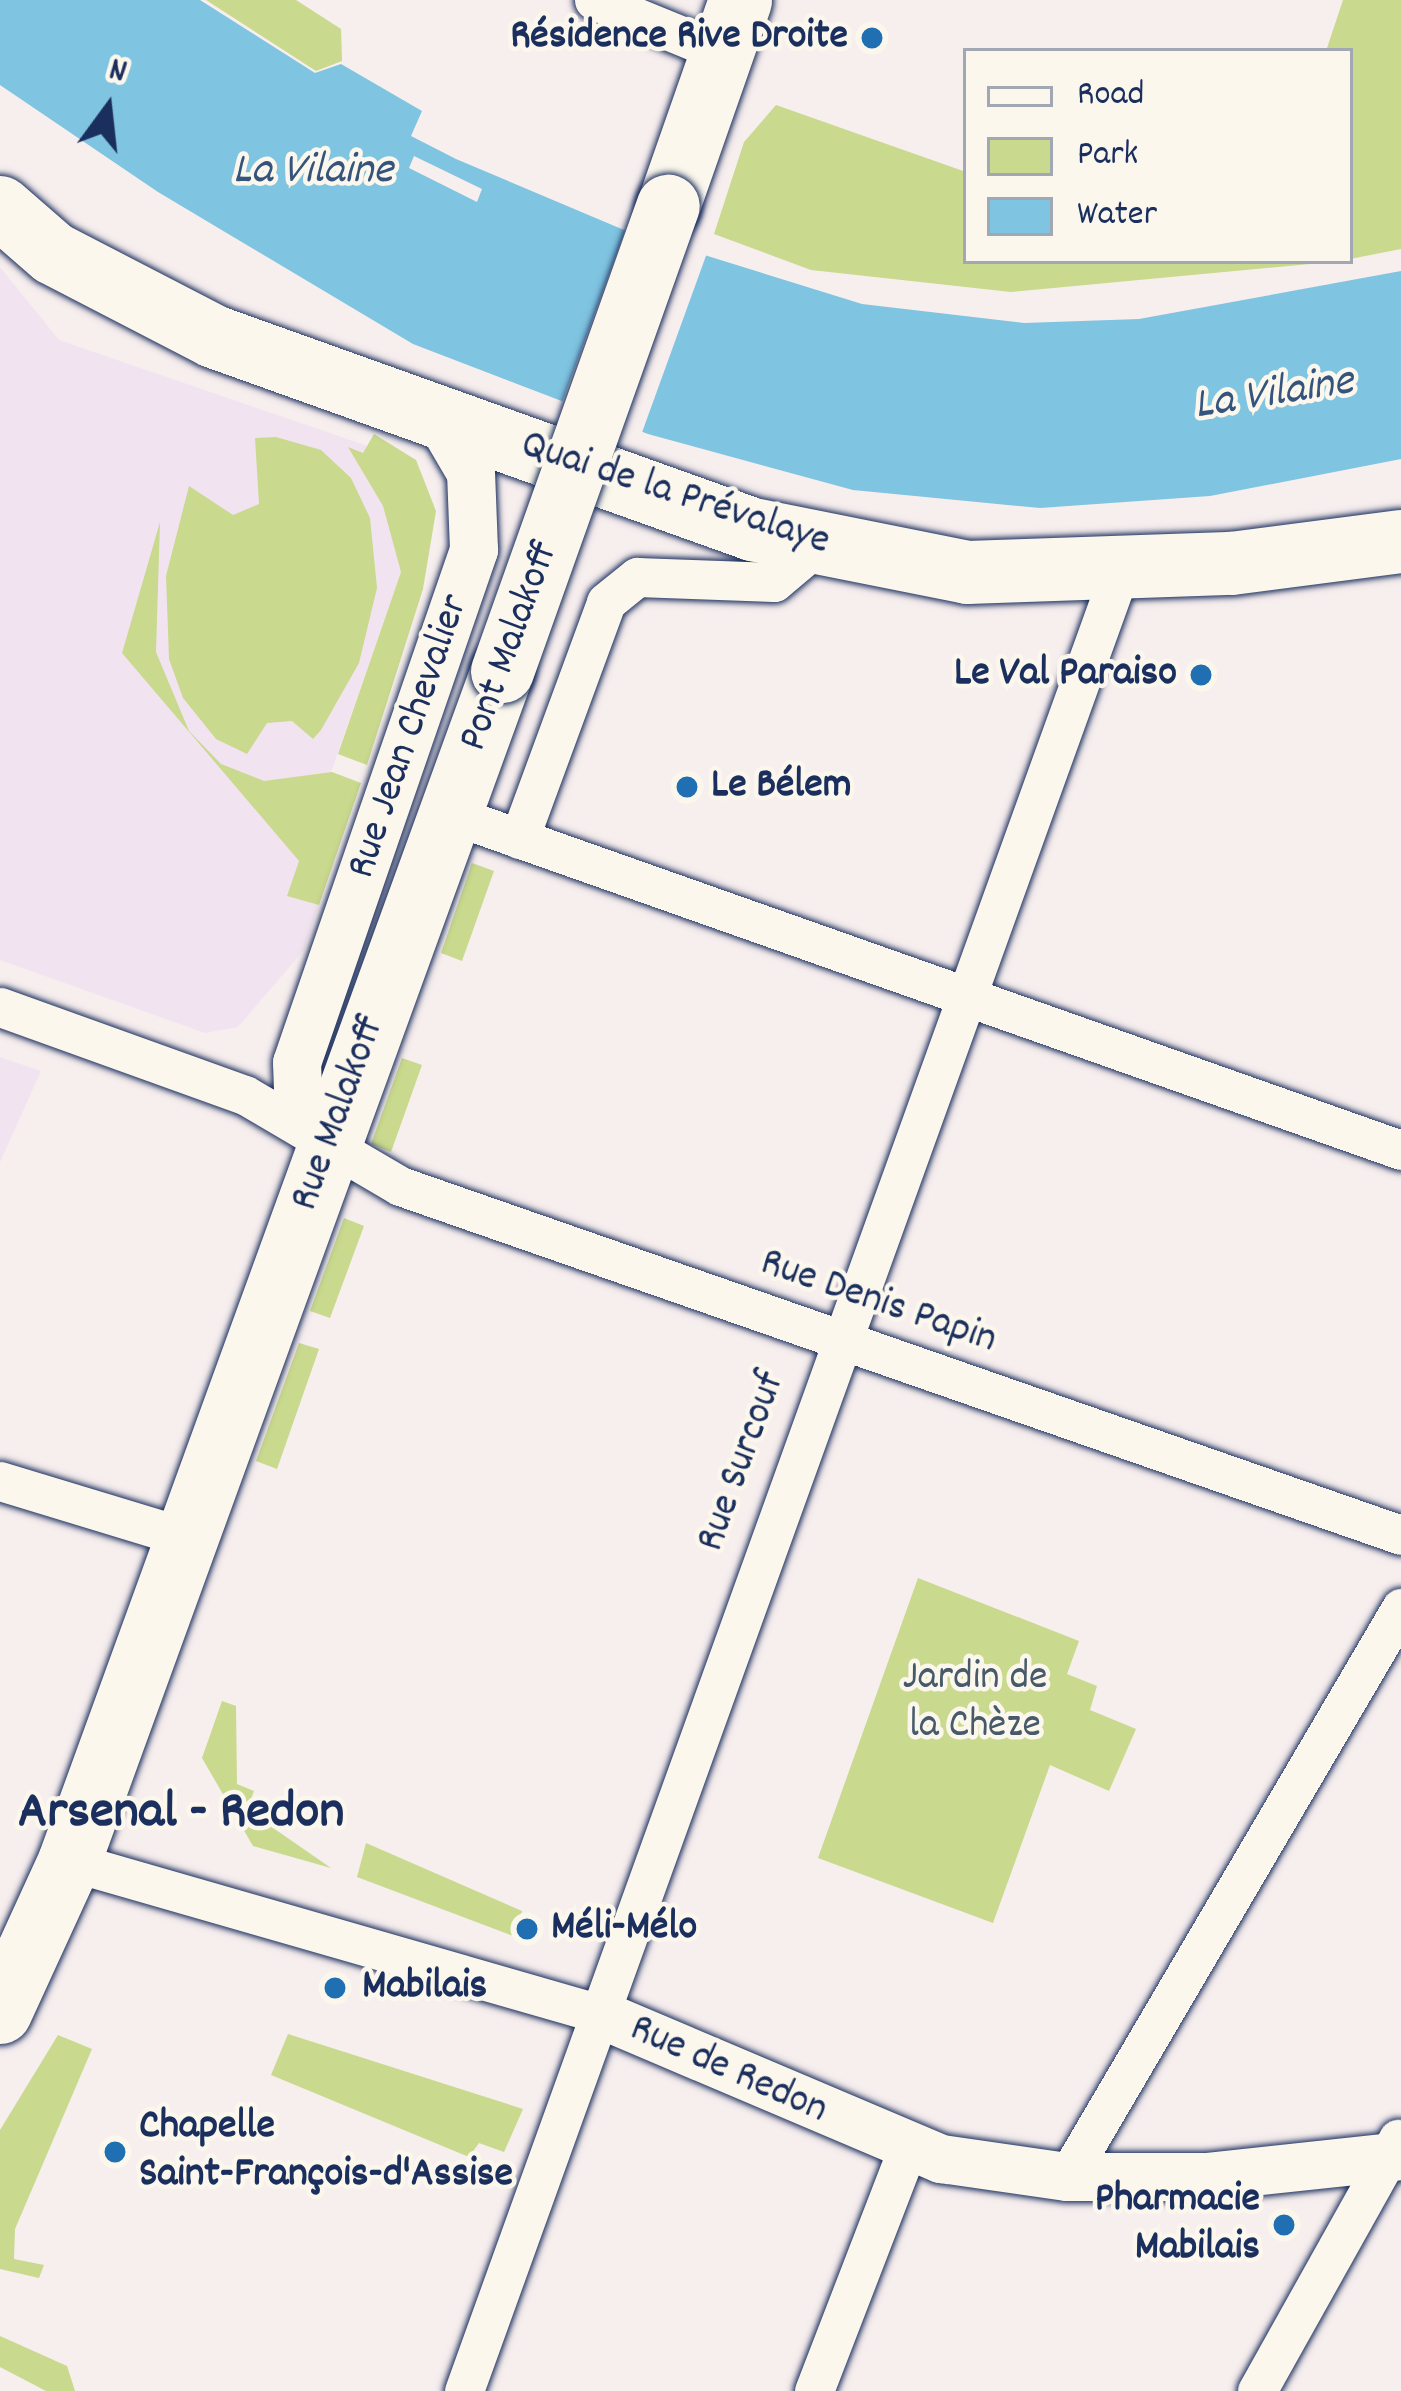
<!DOCTYPE html>
<meta charset="utf-8">
<style>
body{margin:0}
#map{position:relative;width:1401px;height:2391px;overflow:hidden;background:#f7eeee;font-family:Dekko,sans-serif}
div>[style]{position:absolute}
.built>*{inset:0;background:#f2e3f0}
.green>*{inset:0;background:#c9d98d}
.water>*{inset:0;background:#7fc4e0}
.pier>*{inset:0;background:#f7eeee}
.roads{filter:drop-shadow(0 0 3px #1b2f5e) drop-shadow(0 0 3px #1b2f5e)}
.minor>*{height:39px;margin:-19.5px;padding:0 19.5px;transform-origin:19.5px;border-radius:19.5px;background:#fbf7ec}
.tertiary>*{height:48px;margin:-24px;padding:0 24px;transform-origin:24px;border-radius:24px;background:#fbf7ec}
.primary>*{height:63px;margin:-31.5px;padding:0 31.5px;transform-origin:31.5px;border-radius:31.5px;background:#fbf7ec}
.bridges{filter:drop-shadow(0 0 3px #1b2f5e) drop-shadow(0 0 3px #1b2f5e)}
.primary-bridge>*{height:63px;margin:-31.5px;padding:0 31.5px;transform-origin:31.5px;border-radius:31.5px;background:#fbf7ec}
.dots>*{width:33px;height:33px;translate:-50% -50%;box-sizing:border-box;border:6px solid #fbf7ec;border-radius:50%}
span{translate:-50% -50%;white-space:nowrap;text-align:center;line-height:1.15;-webkit-text-stroke:9px #fbf7ec;paint-order:stroke}
.poi-label{font-size:42px;color:#1b2f5e;font-weight:700}
.right{translate:-100% -50%;text-align:right}
.left{translate:0 -50%;text-align:left}
.street-label{font-size:42px;color:#1b2f5e}
.park-label{font-size:42px;color:#465a6a}
.water-label{font-size:45px;color:#34547e;font-style:italic}
.district-label{font-size:54px;color:#1b2f5e;font-weight:700}
.legend{position:absolute;left:963px;top:48px;width:390px;height:216px;box-sizing:border-box;background:#fbf7ec;border:3px solid #a1a7b3;margin:0;padding:15px 21px;list-style:none;font-size:36px;color:#1b2f5e}
.legend li{display:flex;align-items:center;gap:24px;height:60px}
.legend b{width:60px;border:3px solid #a1a7b3}
.north{position:absolute;left:48px;top:48px;width:120px;height:120px;-webkit-text-stroke:9px #fbf7ec;paint-order:stroke;rotate:15deg;font-size:33px;font-weight:700;line-height:48px;text-align:center;color:#1b2f5e}
.north::after{content:'';display:block;margin:auto;width:42px;height:54px;background:#1b2f5e;clip-path:polygon(50% 0,100% 100%,50% 72%,0 100%)}
</style>
<div id="map">
<div class="built">
<div style="clip-path:polygon(0 267px,59px 340px,391px 454px,401px 572px,288px 895px,319px 905px,304px 950px,238px 1027px,205px 1033px,0 960px)"></div>
<div style="clip-path:polygon(0 1057px,41px 1071px,0 1162px)"></div>
</div>
<div class="green">
<div style="clip-path:polygon(206px 0,296px 0,341px 29px,342px 61px,316px 71px)"></div>
<div style="clip-path:polygon(1343px 0,1401px 0,1401px 249px,1350px 259px,1350px 51px,1326px 51px)"></div>
<div style="clip-path:polygon(776px 105px,966px 172px,966px 261px,1342px 261px,1011px 292px,811px 270px,714px 234px,744px 142px)"></div>
<div style="clip-path:polygon(374px 434px,416px 460px,436px 511px,423px 589px,367px 765px,338px 754px,401px 572px,383px 506px,348px 447px,363px 453px)"></div>
<div style="clip-path:polygon(276px 437px,321px 450px,351px 478px,370px 518px,377px 588px,359px 663px,321px 730px,313px 739px,292px 721px,267px 723px,247px 754px,216px 739px,183px 698px,169px 659px,166px 576px,189px 486px,233px 515px,259px 504px,255px 438px)"></div>
<div style="clip-path:polygon(160px 522px,156px 652px,189px 731px,221px 764px,264px 781px,332px 772px,361px 783px,319px 905px,287px 896px,299px 861px,122px 653px)"></div>
<div style="clip-path:polygon(472px 863px,494px 871px,462px 961px,441px 953px)"></div>
<div style="clip-path:polygon(402px 1058px,422px 1065px,391px 1152px,371px 1144px)"></div>
<div style="clip-path:polygon(344px 1218px,364px 1226px,330px 1318px,310px 1311px)"></div>
<div style="clip-path:polygon(299px 1343px,319px 1349px,277px 1469px,256px 1461px)"></div>
<div style="clip-path:polygon(918px 1578px,1079px 1641px,1067px 1674px,1097px 1686px,1090px 1710px,1136px 1729px,1109px 1791px,1050px 1765px,993px 1923px,818px 1858px)"></div>
<div style="clip-path:polygon(222px 1701px,236px 1706px,237px 1784px,254px 1791px,247px 1810px,331px 1868px,253px 1846px,202px 1758px)"></div>
<div style="clip-path:polygon(366px 1843px,522px 1911px,516px 1937px,357px 1877px)"></div>
<div style="clip-path:polygon(288px 2034px,523px 2109px,504px 2152px,479px 2143px,469px 2157px,271px 2075px)"></div>
<div style="clip-path:polygon(58px 2035px,92px 2049px,15px 2229px,14px 2259px,44px 2265px,39px 2278px,0 2269px,0 2130px)"></div>
<div style="clip-path:polygon(0 2336px,67px 2366px,75px 2391px,46px 2391px,0 2367px)"></div>
</div>
<div class="water">
<div style="clip-path:polygon(0 0,200px 0,315px 73px,341px 64px,422px 111px,411px 136px,456px 159px,624px 230px,862px 304px,1024px 323px,1139px 319px,1401px 271px,1401px 459px,1210px 496px,1040px 508px,853px 490px,648px 434px,413px 344px,158px 192px,0 85px)"></div>
</div>
<div class="pier">
<div style="clip-path:polygon(414px 156px,482px 189px,477px 202px,409px 168px)"></div>
<div style="clip-path:polygon(627px 225px,707px 253px,640px 438px,560px 408px)"></div>
</div>
<div class="roads">
<div class="minor">
<div style="left:594px;top:0;width:121px;rotate:22.3deg"></div>
<div style="left:450px;top:814px;width:1009px;rotate:19.46deg"></div>
<div style="left:519px;top:839px;width:252px;rotate:-69.8deg"></div>
<div style="left:606px;top:602px;width:40px;rotate:-39deg"></div>
<div style="left:637px;top:577px;width:137px;rotate:2.1deg"></div>
<div style="left:774px;top:582px;width:57px;rotate:-40.1deg"></div>
<div style="left:0;top:1007px;width:260px;rotate:19.8deg"></div>
<div style="left:245px;top:1095px;width:180px;rotate:30.4deg"></div>
<div style="left:400px;top:1186px;width:1060px;rotate:19.22deg"></div>
<div style="left:0;top:1481px;width:192px;rotate:16.9deg"></div>
<div style="left:69px;top:1861px;width:549px;rotate:16.06deg"></div>
<div style="left:1067px;top:2177px;width:660px;rotate:-59.59deg"></div>
<div style="left:464px;top:2391px;width:1938px;rotate:-70.18deg"></div>
<div style="left:814px;top:2391px;width:258px;rotate:-68.9deg"></div>
<div style="left:1257px;top:2391px;width:289px;rotate:-60.8deg"></div>
</div>
<div class="tertiary">
<div style="left:331px;top:1145px;width:30px;rotate:-102deg"></div>
<div style="left:325px;top:1116px;width:37px;rotate:-136deg"></div>
<div style="left:298px;top:1090px;width:27px;rotate:-92deg"></div>
<div style="left:297px;top:1063px;width:543px;rotate:-70.96deg"></div>
<div style="left:474px;top:550px;width:77px;rotate:-92.2deg"></div>
<div style="left:471px;top:473px;width:69px;rotate:-120.3deg"></div>
<div style="left:597px;top:2013px;width:374px;rotate:23deg"></div>
<div style="left:941px;top:2159px;width:127px;rotate:8.1deg"></div>
<div style="left:1067px;top:2177px;width:139px"></div>
<div style="left:1206px;top:2177px;width:196px;rotate:-6.1deg"></div>
</div>
<div class="primary">
<div style="left:668px;top:206px;width:218px;rotate:-70.7deg"></div>
<div style="left:0;top:207px;width:70px;rotate:41deg"></div>
<div style="left:53px;top:253px;width:180px;rotate:27.4deg"></div>
<div style="left:213px;top:336px;width:573px;rotate:19.7deg"></div>
<div style="left:752px;top:529px;width:219px;rotate:11.3deg"></div>
<div style="left:967px;top:572px;width:264px;rotate:-2deg"></div>
<div style="left:1231px;top:563px;width:171px;rotate:-7.4deg"></div>
<div style="left:0;top:2012px;width:166px;rotate:-65.4deg"></div>
<div style="left:69px;top:1861px;width:1266px;rotate:-70.01deg"></div>
</div>
</div>
<div class="bridges">
<div class="primary-bridge">
<div style="left:502px;top:671px;width:494px;rotate:-70.4deg"></div>
</div>
</div>
<div class="dots">
<div style="left:872px;top:38px;background:#1f6fb2"></div>
<div style="left:1201px;top:675px;background:#1f6fb2"></div>
<div style="left:687px;top:787px;background:#1f6fb2"></div>
<div style="left:527px;top:1929px;background:#1f6fb2"></div>
<div style="left:335px;top:1988px;background:#1f6fb2"></div>
<div style="left:115px;top:2152px;background:#1f6fb2"></div>
<div style="left:1284px;top:2225px;background:#1f6fb2"></div>
</div>
<div class="poi-label">
<span class="right" style="left:848px;top:38px">Résidence Rive Droite</span>
<span class="right" style="left:1177px;top:675px">Le Val Paraiso</span>
<span class="left" style="left:711px;top:787px">Le Bélem</span>
<span class="left" style="left:551px;top:1929px">Méli-Mélo</span>
<span class="left" style="left:362px;top:1988px">Mabilais</span>
<span class="left" style="left:139px;top:2152px">Chapelle<br>Saint-François-d'Assise</span>
<span class="right" style="left:1260px;top:2225px">Pharmacie<br>Mabilais</span>
</div>
<div class="street-label">
<span style="left:675px;top:495px;rotate:18deg">Quai de la Prévalaye</span>
<span style="left:511px;top:646px;rotate:-70deg">Pont Malakoff</span>
<span style="left:410px;top:737px;rotate:-71deg">Rue Jean Chevalier</span>
<span style="left:340px;top:1113px;rotate:-70deg">Rue Malakoff</span>
<span style="left:878px;top:1303px;rotate:19deg">Rue Denis Papin</span>
<span style="left:743px;top:1462px;rotate:-70deg">Rue Surcouf</span>
<span style="left:728px;top:2071px;rotate:24deg">Rue de Redon</span>
</div>
<div class="park-label">
<span style="left:975px;top:1703px">Jardin de<br>la Chèze</span>
</div>
<div class="water-label">
<span style="left:313px;top:173px">La Vilaine</span>
<span style="left:1274px;top:396px;rotate:-9deg">La Vilaine</span>
</div>
<div class="district-label">
<span style="left:181px;top:1815px">Arsenal - Redon</span>
</div>
<ul class="legend">
<li><b style="height:15px;background:#fbf7ec"></b>Road</li>
<li><b style="height:33px;background:#c9d98d"></b>Park</li>
<li><b style="height:33px;background:#7fc4e0"></b>Water</li>
</ul>
<div class="north">N</div>
</div>
